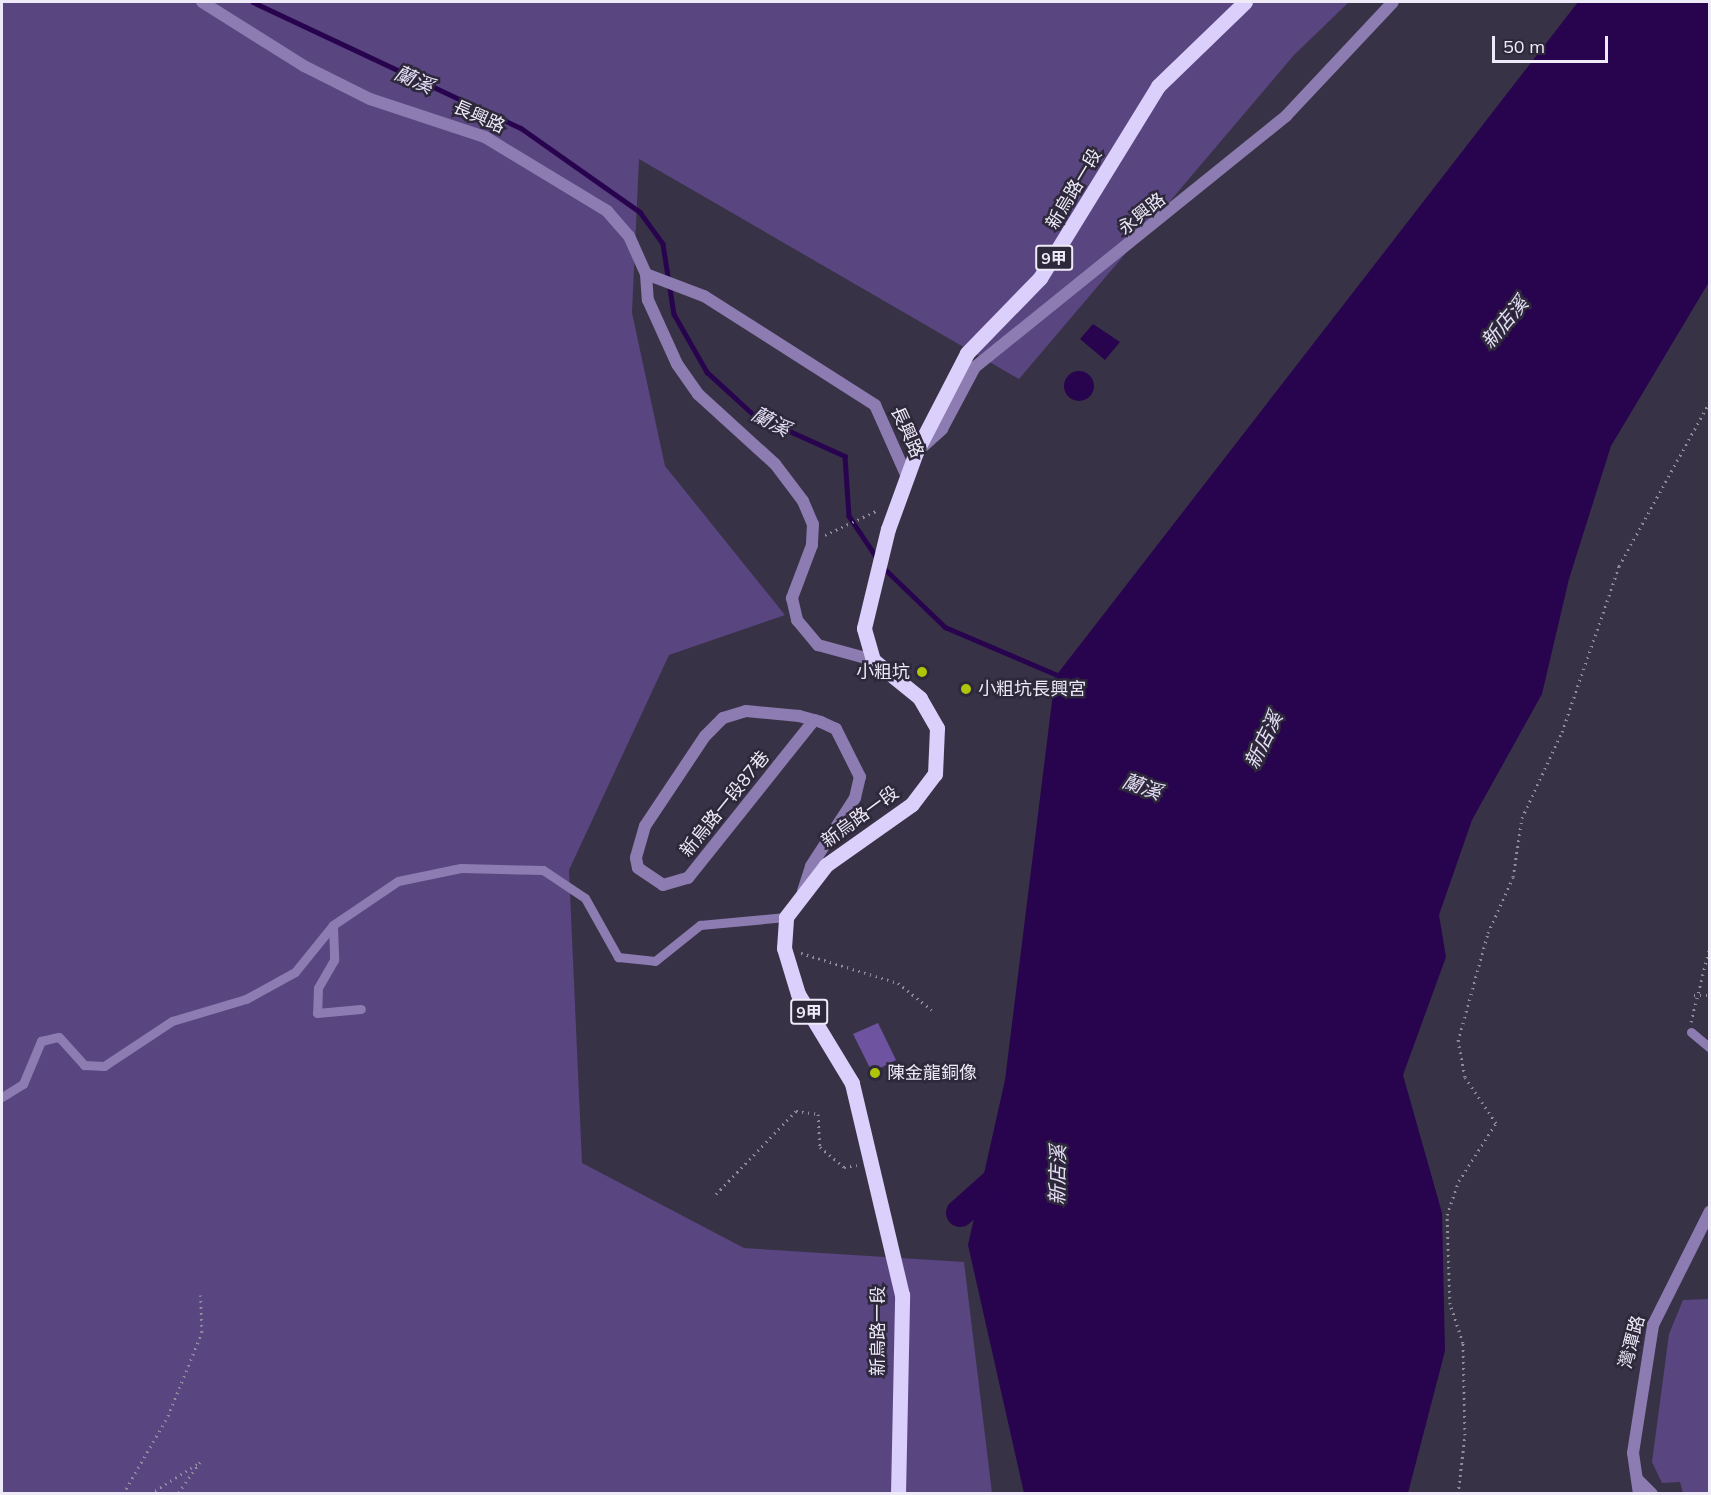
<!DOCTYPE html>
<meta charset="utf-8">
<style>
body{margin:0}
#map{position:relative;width:1711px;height:1495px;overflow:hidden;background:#383246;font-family:Mulish,"Noto Sans TC",sans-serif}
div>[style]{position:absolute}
.green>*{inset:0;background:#594580}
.water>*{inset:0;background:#28044f}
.round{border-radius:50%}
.stream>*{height:4.5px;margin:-2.25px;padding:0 2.25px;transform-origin:2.25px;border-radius:2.25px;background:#28044f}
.river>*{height:28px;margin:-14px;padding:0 14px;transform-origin:14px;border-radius:14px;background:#28044f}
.building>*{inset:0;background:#6e53a0}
.path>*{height:3px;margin-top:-1.5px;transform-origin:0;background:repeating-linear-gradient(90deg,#918c9d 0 1.5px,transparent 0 6px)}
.service>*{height:9px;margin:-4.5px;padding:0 4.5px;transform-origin:4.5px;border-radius:4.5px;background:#8c7cb1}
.minor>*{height:12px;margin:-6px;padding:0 6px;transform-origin:6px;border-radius:6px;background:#8c7cb1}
.primary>*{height:15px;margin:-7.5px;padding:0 7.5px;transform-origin:7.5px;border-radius:7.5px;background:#dbcffb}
.dots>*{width:16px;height:16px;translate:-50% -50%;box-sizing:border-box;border:3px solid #2e283b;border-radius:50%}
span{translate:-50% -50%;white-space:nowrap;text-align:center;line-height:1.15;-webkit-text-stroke:5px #2e283b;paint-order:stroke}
.shield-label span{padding:2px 4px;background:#2e283b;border:2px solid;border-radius:4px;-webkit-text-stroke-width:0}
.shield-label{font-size:16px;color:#eeeaf7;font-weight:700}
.street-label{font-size:18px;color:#eeeaf7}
.poi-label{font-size:18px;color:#eeeaf7}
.right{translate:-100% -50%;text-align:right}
.left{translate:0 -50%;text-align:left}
.water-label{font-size:20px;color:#e5dff5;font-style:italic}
.frame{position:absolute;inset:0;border:3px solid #eeeaf7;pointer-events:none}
.scale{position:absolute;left:1492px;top:36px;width:116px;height:27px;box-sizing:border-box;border:3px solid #eeeaf7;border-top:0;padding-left:8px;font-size:18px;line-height:21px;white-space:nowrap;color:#eeeaf7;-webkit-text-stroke:4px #2e283b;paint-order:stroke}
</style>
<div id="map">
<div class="green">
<div style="clip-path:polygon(2px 2px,1349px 2px,1294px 55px,1019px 379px,639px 159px,632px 313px,665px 466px,785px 615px,669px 655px,569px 870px,582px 1163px,744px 1248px,964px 1262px,992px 1493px,2px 1494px)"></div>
<div style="clip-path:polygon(1709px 1299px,1709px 1493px,1683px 1493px,1680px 1482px,1662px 1483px,1652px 1462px,1669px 1334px,1683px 1300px)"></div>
</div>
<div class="water">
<div style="clip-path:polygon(1578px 2px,1709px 2px,1709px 282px,1611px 446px,1569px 579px,1542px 694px,1472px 820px,1439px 915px,1446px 957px,1403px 1075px,1442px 1213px,1445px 1351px,1408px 1493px,1024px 1493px,968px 1245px,1005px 1080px,1055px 677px)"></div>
<div style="clip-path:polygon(1093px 324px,1120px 342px,1105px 360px,1080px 339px)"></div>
<div class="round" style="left:1064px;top:371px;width:30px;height:30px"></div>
</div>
<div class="stream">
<div style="left:253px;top:2px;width:296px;rotate:25.2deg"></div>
<div style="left:521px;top:128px;width:146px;rotate:35.2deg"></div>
<div style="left:640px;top:212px;width:39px;rotate:54deg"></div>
<div style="left:663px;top:244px;width:71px;rotate:81.1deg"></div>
<div style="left:674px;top:314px;width:67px;rotate:60.4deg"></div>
<div style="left:707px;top:372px;width:64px;rotate:42.5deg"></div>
<div style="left:754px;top:415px;width:100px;rotate:24.3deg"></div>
<div style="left:845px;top:456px;width:60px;rotate:86.2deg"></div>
<div style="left:849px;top:516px;width:50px;rotate:56.3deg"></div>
<div style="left:884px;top:568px;width:85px;rotate:44deg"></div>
<div style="left:945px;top:627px;width:125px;rotate:23.1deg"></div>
</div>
<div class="river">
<div style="left:960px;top:1213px;width:62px;rotate:-41.7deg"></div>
</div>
<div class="building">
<div style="clip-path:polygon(878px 1023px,896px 1060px,872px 1072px,853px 1034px)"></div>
</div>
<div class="path">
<div style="left:825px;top:535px;width:59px;rotate:-25.3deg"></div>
<div style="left:801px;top:953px;width:102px;rotate:17.2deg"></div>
<div style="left:898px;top:983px;width:43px;rotate:38.5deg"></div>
<div style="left:1694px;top:995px;width:16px"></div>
<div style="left:1691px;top:1022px;width:78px;rotate:-76deg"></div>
<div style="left:716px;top:1194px;width:115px;rotate:-46.1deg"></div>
<div style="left:796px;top:1111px;width:22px;rotate:8deg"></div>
<div style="left:818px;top:1114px;width:33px;rotate:87deg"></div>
<div style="left:820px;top:1147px;width:31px;rotate:40deg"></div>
<div style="left:844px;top:1167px;width:13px;rotate:-9deg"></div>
<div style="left:123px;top:1494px;width:90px;rotate:-60deg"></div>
<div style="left:168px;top:1416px;width:91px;rotate:-68deg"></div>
<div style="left:202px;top:1332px;width:37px;rotate:-92deg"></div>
<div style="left:150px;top:1494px;width:59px;rotate:-32.6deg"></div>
<div style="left:200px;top:1462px;width:39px;rotate:125deg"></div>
<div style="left:1458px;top:1494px;width:59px;rotate:-83.2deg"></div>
<div style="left:1465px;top:1435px;width:92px;rotate:-91.2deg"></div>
<div style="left:1463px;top:1343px;width:41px;rotate:-108.4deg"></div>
<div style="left:1450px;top:1304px;width:89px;rotate:-91.9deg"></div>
<div style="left:1447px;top:1215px;width:36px;rotate:-71deg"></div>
<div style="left:1459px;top:1181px;width:69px;rotate:-57.5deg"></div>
<div style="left:1496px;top:1123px;width:55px;rotate:-124deg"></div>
<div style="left:1465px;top:1077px;width:37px;rotate:-101deg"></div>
<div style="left:1458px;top:1041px;width:112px;rotate:-74.5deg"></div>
<div style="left:1488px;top:933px;width:61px;rotate:-65.9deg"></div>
<div style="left:1513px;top:877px;width:60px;rotate:-81.3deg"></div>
<div style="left:1522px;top:818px;width:95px;rotate:-65.1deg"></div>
<div style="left:1562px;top:732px;width:176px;rotate:-71deg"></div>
<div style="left:1619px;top:566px;width:188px;rotate:-61.1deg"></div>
</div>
<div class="service">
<div style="left:333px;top:925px;width:35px;rotate:88deg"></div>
<div style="left:334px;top:960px;width:32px;rotate:120deg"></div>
<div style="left:318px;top:988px;width:25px;rotate:92deg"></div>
<div style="left:317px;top:1013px;width:44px;rotate:-5.2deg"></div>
<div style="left:1691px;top:1032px;width:25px;rotate:40deg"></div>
<div style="left:2px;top:1097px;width:25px;rotate:-32deg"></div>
<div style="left:23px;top:1084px;width:47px;rotate:-67.3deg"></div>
<div style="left:41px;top:1041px;width:18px;rotate:-13deg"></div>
<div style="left:59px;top:1037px;width:38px;rotate:48deg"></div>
<div style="left:84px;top:1065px;width:20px;rotate:3deg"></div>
<div style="left:104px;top:1066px;width:82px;rotate:-33.5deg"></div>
<div style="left:172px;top:1021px;width:77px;rotate:-16.6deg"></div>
<div style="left:246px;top:999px;width:56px;rotate:-28.9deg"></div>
<div style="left:295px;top:972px;width:60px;rotate:-51deg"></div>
<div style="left:333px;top:925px;width:78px;rotate:-34.1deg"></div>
<div style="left:398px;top:881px;width:64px;rotate:-11.7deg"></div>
<div style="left:461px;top:868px;width:82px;rotate:1.4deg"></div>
<div style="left:543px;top:870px;width:50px;rotate:33.7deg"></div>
<div style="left:585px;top:898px;width:68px;rotate:60.8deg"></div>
<div style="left:618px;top:957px;width:37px;rotate:6deg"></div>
<div style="left:655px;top:961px;width:58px;rotate:-38.7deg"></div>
<div style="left:700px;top:925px;width:86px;rotate:-5.3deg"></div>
</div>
<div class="minor">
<div style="left:202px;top:2px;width:120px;rotate:32.1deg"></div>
<div style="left:304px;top:66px;width:74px;rotate:26.6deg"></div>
<div style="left:370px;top:99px;width:121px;rotate:18.3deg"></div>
<div style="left:485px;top:137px;width:143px;rotate:31.2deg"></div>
<div style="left:607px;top:211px;width:33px;rotate:49deg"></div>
<div style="left:629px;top:236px;width:42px;rotate:65.9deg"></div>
<div style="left:646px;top:274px;width:26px;rotate:86deg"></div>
<div style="left:648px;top:300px;width:70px;rotate:65.6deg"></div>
<div style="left:677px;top:364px;width:37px;rotate:55deg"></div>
<div style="left:698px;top:394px;width:104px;rotate:42.3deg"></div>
<div style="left:775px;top:464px;width:46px;rotate:52.9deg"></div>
<div style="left:803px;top:501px;width:25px;rotate:67deg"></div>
<div style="left:813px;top:524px;width:21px;rotate:93deg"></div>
<div style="left:812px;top:545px;width:57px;rotate:110.7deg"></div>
<div style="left:792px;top:598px;width:23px;rotate:77deg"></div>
<div style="left:797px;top:620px;width:33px;rotate:50deg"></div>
<div style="left:818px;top:645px;width:57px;rotate:15.3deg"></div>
<div style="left:646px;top:274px;width:62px;rotate:20.8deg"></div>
<div style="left:704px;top:296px;width:203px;rotate:32.5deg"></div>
<div style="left:875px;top:405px;width:79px;rotate:66deg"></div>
<div style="left:920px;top:449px;width:30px;rotate:-42deg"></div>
<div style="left:942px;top:429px;width:70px;rotate:-62deg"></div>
<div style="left:975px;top:367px;width:400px;rotate:-38.9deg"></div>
<div style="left:1286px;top:116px;width:156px;rotate:-46.8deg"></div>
<div style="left:803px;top:891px;width:26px;rotate:-72deg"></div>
<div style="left:811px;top:866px;width:81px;rotate:-57.1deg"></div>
<div style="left:855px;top:798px;width:22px;rotate:-77deg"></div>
<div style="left:860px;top:777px;width:54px;rotate:-116.6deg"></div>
<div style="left:836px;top:729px;width:17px;rotate:-155deg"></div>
<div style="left:821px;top:722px;width:7px;rotate:-164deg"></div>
<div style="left:814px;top:720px;width:16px;rotate:-165deg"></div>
<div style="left:799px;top:716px;width:53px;rotate:-174.6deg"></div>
<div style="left:746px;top:711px;width:24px;rotate:163deg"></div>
<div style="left:723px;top:718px;width:25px;rotate:135deg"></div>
<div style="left:705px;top:736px;width:108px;rotate:123.7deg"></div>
<div style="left:645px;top:826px;width:33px;rotate:106deg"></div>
<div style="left:636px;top:858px;width:10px;rotate:79deg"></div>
<div style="left:638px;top:868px;width:30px;rotate:34deg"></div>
<div style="left:663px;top:885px;width:26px;rotate:-16deg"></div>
<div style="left:688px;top:878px;width:202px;rotate:-51.4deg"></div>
<div style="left:1637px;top:1479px;width:21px;rotate:45deg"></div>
<div style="left:1639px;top:1494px;width:41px;rotate:-98.3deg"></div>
<div style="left:1633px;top:1453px;width:130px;rotate:-81.1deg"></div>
<div style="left:1653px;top:1325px;width:127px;rotate:-63.4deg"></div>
</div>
<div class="primary">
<div style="left:898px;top:1494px;width:199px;rotate:-88.8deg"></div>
<div style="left:902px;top:1295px;width:218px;rotate:-103.3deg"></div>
<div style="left:852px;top:1083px;width:104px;rotate:-121.2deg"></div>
<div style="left:798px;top:994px;width:48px;rotate:-106.9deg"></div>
<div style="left:784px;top:948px;width:31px;rotate:-86deg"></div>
<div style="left:786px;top:917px;width:66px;rotate:-52.4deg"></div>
<div style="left:826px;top:865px;width:105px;rotate:-35.3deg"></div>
<div style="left:912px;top:804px;width:38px;rotate:-53deg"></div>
<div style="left:935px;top:774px;width:46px;rotate:-87.5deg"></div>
<div style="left:937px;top:728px;width:34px;rotate:-120deg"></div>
<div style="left:920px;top:698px;width:60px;rotate:-141deg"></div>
<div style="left:873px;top:660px;width:33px;rotate:-106deg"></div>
<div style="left:864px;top:628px;width:102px;rotate:-76.4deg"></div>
<div style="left:888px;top:529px;width:82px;rotate:-70deg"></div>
<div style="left:916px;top:452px;width:111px;rotate:-62.7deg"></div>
<div style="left:967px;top:353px;width:105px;rotate:-45.8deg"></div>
<div style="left:1040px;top:278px;width:225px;rotate:-58.4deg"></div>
<div style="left:1158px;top:86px;width:121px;rotate:-44deg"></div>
</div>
<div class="dots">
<div style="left:922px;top:672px;background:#aec509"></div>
<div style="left:966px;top:689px;background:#aec509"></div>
<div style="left:875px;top:1073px;background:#aec509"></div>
</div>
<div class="shield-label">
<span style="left:1054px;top:258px">9甲</span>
<span style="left:809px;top:1012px">9甲</span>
</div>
<div class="street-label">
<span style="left:479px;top:117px;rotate:24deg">長興路</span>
<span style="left:1074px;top:189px;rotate:-59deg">新烏路一段</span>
<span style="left:1142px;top:214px;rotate:-39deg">永興路</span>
<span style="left:907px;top:432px;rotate:66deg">長興路</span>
<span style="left:725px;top:804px;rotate:-51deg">新烏路一段87巷</span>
<span style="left:860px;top:817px;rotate:-36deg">新烏路一段</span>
<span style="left:878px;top:1331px;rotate:-90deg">新烏路一段</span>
<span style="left:1632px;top:1342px;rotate:-75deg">灣潭路</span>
</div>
<div class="poi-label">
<span class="right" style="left:910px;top:672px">小粗坑</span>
<span class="left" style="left:978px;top:689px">小粗坑長興宮</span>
<span class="left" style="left:887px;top:1073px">陳金龍銅像</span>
</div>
<div class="water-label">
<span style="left:414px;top:79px;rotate:24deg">蘭溪</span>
<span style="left:1504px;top:322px;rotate:-50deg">新店溪</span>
<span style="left:771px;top:421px;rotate:28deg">蘭溪</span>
<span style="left:1263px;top:740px;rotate:-64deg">新店溪</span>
<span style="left:1142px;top:786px;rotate:20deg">蘭溪</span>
<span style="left:1057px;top:1175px;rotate:-89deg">新店溪</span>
</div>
<div class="frame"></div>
<div class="scale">50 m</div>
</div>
